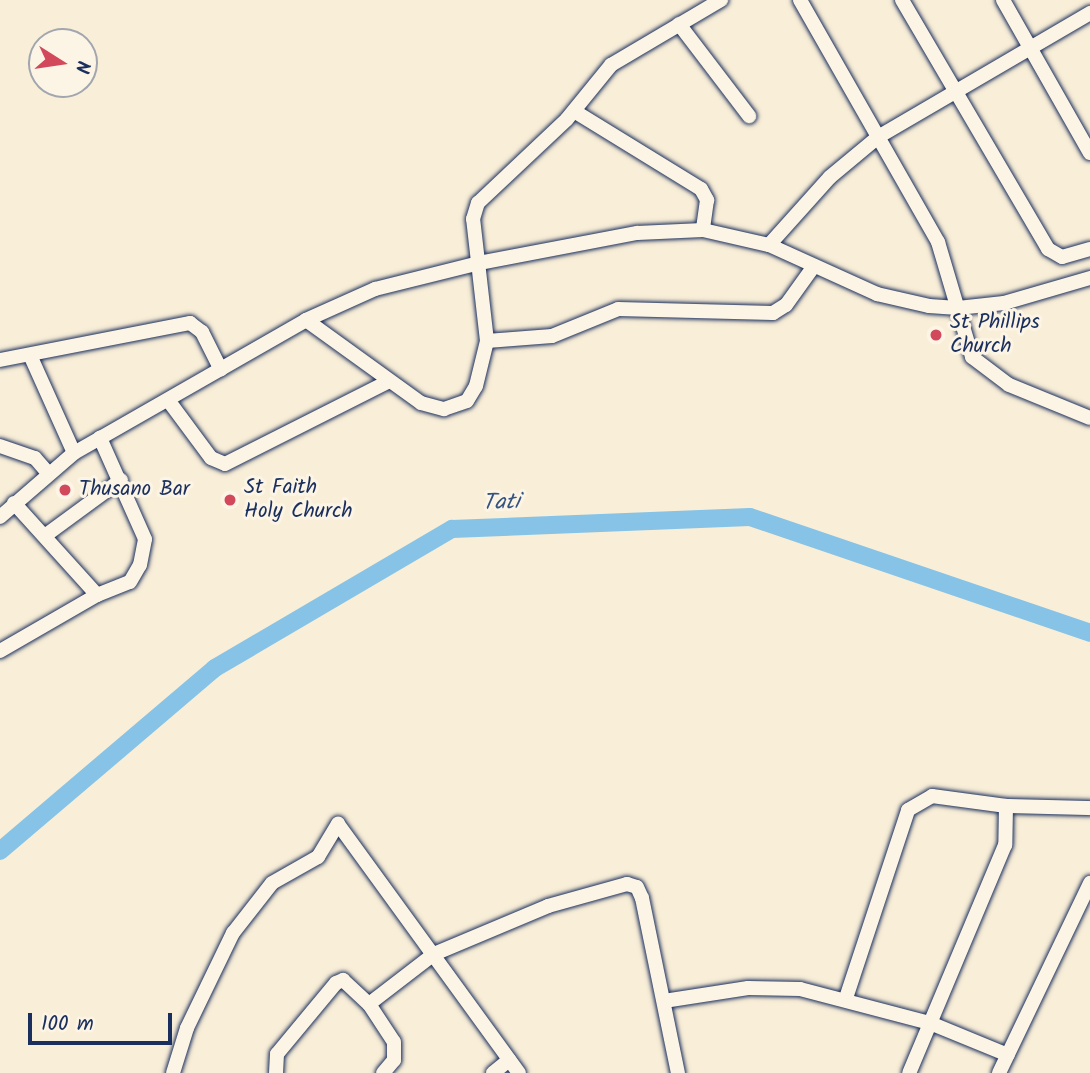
<!DOCTYPE html>
<style>
body{margin:0}
#map{position:relative;width:1090px;height:1073px;overflow:hidden;background:#f9eed7;font-family:Kalam,sans-serif}
div>[style]{position:absolute}
.river>*{height:18px;margin:-9px;padding:0 9px;transform-origin:9px;border-radius:9px;background:#86c3e6}
.roads{filter:drop-shadow(0 0 2px #1b2f5e) drop-shadow(0 0 2px #1b2f5e)}
.minor>*{height:14px;margin:-7px;padding:0 7px;transform-origin:7px;border-radius:7px;background:#fcf5e5}
.dots>*{width:19px;height:19px;translate:-50% -50%;box-sizing:border-box;border:4px solid #fcf5e5;border-radius:50%}
span{translate:-50% -50%;white-space:nowrap;text-align:center;line-height:1.15;-webkit-text-stroke:6px #fcf5e5;paint-order:stroke}
.poi-label{font-size:21px;color:#1b2f5e}
.left{translate:0 -50%;text-align:left}
.water-label{font-size:23px;color:#365480;font-style:italic}
.north{position:absolute;left:28px;top:28px;width:70px;height:70px;box-sizing:border-box;background:#fcf5e5;border:2px solid #a2a6af;border-radius:50%;rotate:102deg;font-size:19px;font-weight:700;line-height:28px;text-align:center;color:#1b2f5e}
.north::after{content:'';display:block;margin:auto;width:24px;height:32px;background:#d1495b;clip-path:polygon(50% 0,100% 100%,50% 72%,0 100%)}
.scale{position:absolute;left:28px;top:1013px;width:144px;height:32px;box-sizing:border-box;border:4px solid #1b2f5e;border-top:0;padding-left:9px;font-size:21px;line-height:24px;white-space:nowrap;color:#1b2f5e;-webkit-text-stroke:5px #fcf5e5;paint-order:stroke}
</style>
<div id="map">
<div class="river">
<div style="left:0;top:851px;width:282px;rotate:-40.4deg"></div>
<div style="left:215px;top:668px;width:275px;rotate:-30.4deg"></div>
<div style="left:452px;top:529px;width:298px;rotate:-2.3deg"></div>
<div style="left:750px;top:517px;width:359px;rotate:18.8deg"></div>
</div>
<div class="roads">
<div class="minor">
<div style="left:800px;top:0;width:279px;rotate:60.3deg"></div>
<div style="left:938px;top:242px;width:120px;rotate:73.5deg"></div>
<div style="left:972px;top:357px;width:46px;rotate:37.1deg"></div>
<div style="left:1009px;top:385px;width:87px;rotate:22.2deg"></div>
<div style="left:902px;top:0;width:289px;rotate:59.6deg"></div>
<div style="left:1048px;top:249px;width:16px;rotate:30deg"></div>
<div style="left:1062px;top:257px;width:29px;rotate:-16deg"></div>
<div style="left:1003px;top:0;width:176px;rotate:60.4deg"></div>
<div style="left:679px;top:24px;width:116px;rotate:52.7deg"></div>
<div style="left:574px;top:111px;width:149px;rotate:31.6deg"></div>
<div style="left:701px;top:189px;width:13px;rotate:61deg"></div>
<div style="left:707px;top:200px;width:30px;rotate:98deg"></div>
<div style="left:769px;top:245px;width:91px;rotate:-48.1deg"></div>
<div style="left:830px;top:177px;width:62px;rotate:-39.8deg"></div>
<div style="left:878px;top:137px;width:246px;rotate:-30.3deg"></div>
<div style="left:306px;top:320px;width:142px;rotate:35.8deg"></div>
<div style="left:421px;top:403px;width:24px;rotate:15deg"></div>
<div style="left:444px;top:409px;width:24px;rotate:-19deg"></div>
<div style="left:467px;top:401px;width:17px;rotate:-59deg"></div>
<div style="left:476px;top:386px;width:46px;rotate:-76.3deg"></div>
<div style="left:487px;top:341px;width:123px;rotate:-96.5deg"></div>
<div style="left:473px;top:219px;width:17px;rotate:-73deg"></div>
<div style="left:478px;top:203px;width:122px;rotate:-43.3deg"></div>
<div style="left:567px;top:119px;width:70px;rotate:-50.8deg"></div>
<div style="left:611px;top:65px;width:128px;rotate:-30.6deg"></div>
<div style="left:487px;top:341px;width:65px;rotate:-4.4deg"></div>
<div style="left:552px;top:336px;width:71px;rotate:-22.2deg"></div>
<div style="left:618px;top:309px;width:155px;rotate:1.5deg"></div>
<div style="left:773px;top:313px;width:15px;rotate:-32deg"></div>
<div style="left:786px;top:305px;width:48px;rotate:-54.3deg"></div>
<div style="left:30px;top:355px;width:107px;rotate:65.8deg"></div>
<div style="left:0;top:360px;width:194px;rotate:-11deg"></div>
<div style="left:190px;top:323px;width:15px;rotate:37deg"></div>
<div style="left:202px;top:332px;width:42px;rotate:63.4deg"></div>
<div style="left:168px;top:400px;width:72px;rotate:53.4deg"></div>
<div style="left:211px;top:458px;width:15px;rotate:23deg"></div>
<div style="left:225px;top:464px;width:182px;rotate:-26.8deg"></div>
<div style="left:0;top:446px;width:37px;rotate:19deg"></div>
<div style="left:35px;top:458px;width:20px;rotate:49deg"></div>
<div style="left:14px;top:503px;width:124px;rotate:47.9deg"></div>
<div style="left:97px;top:595px;width:35px;rotate:-22deg"></div>
<div style="left:130px;top:582px;width:20px;rotate:-60deg"></div>
<div style="left:140px;top:565px;width:26px;rotate:-79deg"></div>
<div style="left:145px;top:539px;width:111px;rotate:-114deg"></div>
<div style="left:0;top:517px;width:98px;rotate:-40.9deg"></div>
<div style="left:74px;top:453px;width:267px;rotate:-29.8deg"></div>
<div style="left:306px;top:320px;width:76px;rotate:-24.2deg"></div>
<div style="left:375px;top:289px;width:107px;rotate:-14deg"></div>
<div style="left:479px;top:263px;width:161px;rotate:-10.8deg"></div>
<div style="left:637px;top:233px;width:66px;rotate:-2.6deg"></div>
<div style="left:703px;top:230px;width:68px;rotate:12.8deg"></div>
<div style="left:769px;top:245px;width:119px;rotate:24.4deg"></div>
<div style="left:877px;top:294px;width:53px;rotate:13deg"></div>
<div style="left:929px;top:306px;width:29px;rotate:4deg"></div>
<div style="left:958px;top:308px;width:46px;rotate:-6.2deg"></div>
<div style="left:1004px;top:303px;width:90px;rotate:-16.2deg"></div>
<div style="left:46px;top:535px;width:93px;rotate:-36.3deg"></div>
<div style="left:0;top:651px;width:112px;rotate:-30deg"></div>
<div style="left:1006px;top:806px;width:84px;rotate:1.4deg"></div>
<div style="left:846px;top:998px;width:198px;rotate:-71.7deg"></div>
<div style="left:908px;top:810px;width:28px;rotate:-30deg"></div>
<div style="left:932px;top:796px;width:75px;rotate:7.7deg"></div>
<div style="left:1006px;top:806px;width:39px;rotate:91deg"></div>
<div style="left:1005px;top:845px;width:247px;rotate:112.8deg"></div>
<div style="left:664px;top:1001px;width:85px;rotate:-8.8deg"></div>
<div style="left:748px;top:988px;width:52px;rotate:1.1deg"></div>
<div style="left:800px;top:989px;width:134px;rotate:14.7deg"></div>
<div style="left:930px;top:1023px;width:84px;rotate:22.3deg"></div>
<div style="left:369px;top:1004px;width:82px;rotate:-37.6deg"></div>
<div style="left:434px;top:954px;width:124px;rotate:-22.8deg"></div>
<div style="left:548px;top:906px;width:82px;rotate:-15.6deg"></div>
<div style="left:627px;top:884px;width:10px;rotate:17deg"></div>
<div style="left:637px;top:887px;width:12px;rotate:66deg"></div>
<div style="left:642px;top:898px;width:179px;rotate:78.4deg"></div>
<div style="left:173px;top:1073px;width:47px;rotate:-72.7deg"></div>
<div style="left:187px;top:1028px;width:106px;rotate:-64.2deg"></div>
<div style="left:233px;top:933px;width:63px;rotate:-52deg"></div>
<div style="left:272px;top:883px;width:53px;rotate:-29.5deg"></div>
<div style="left:318px;top:857px;width:39px;rotate:-59deg"></div>
<div style="left:338px;top:824px;width:308px;rotate:54deg"></div>
<div style="left:276px;top:1073px;width:19px;rotate:-87deg"></div>
<div style="left:277px;top:1054px;width:92px;rotate:-50.3deg"></div>
<div style="left:336px;top:983px;width:8px;rotate:-23deg"></div>
<div style="left:343px;top:980px;width:35px;rotate:43deg"></div>
<div style="left:369px;top:1004px;width:45px;rotate:56.7deg"></div>
<div style="left:394px;top:1042px;width:18px;rotate:90deg"></div>
<div style="left:394px;top:1060px;width:17px;rotate:130deg"></div>
<div style="left:493px;top:1073px;width:21px;rotate:-39deg"></div>
<div style="left:999px;top:1073px;width:211px;rotate:-64.4deg"></div>
</div>
</div>
<div class="dots">
<div style="left:936px;top:335px;background:#d1495b"></div>
<div style="left:65px;top:490px;background:#d1495b"></div>
<div style="left:230px;top:500px;background:#d1495b"></div>
</div>
<div class="poi-label">
<span class="left" style="left:950px;top:335px">St Phillips<br>Church</span>
<span class="left" style="left:244px;top:500px">St Faith<br>Holy Church</span>
<span class="left" style="left:79px;top:490px">Thusano Bar</span>
</div>
<div class="water-label">
<span style="left:501px;top:503px;rotate:-2deg">Tati</span>
</div>
<div class="north">N</div>
<div class="scale">100 m</div>
</div>
